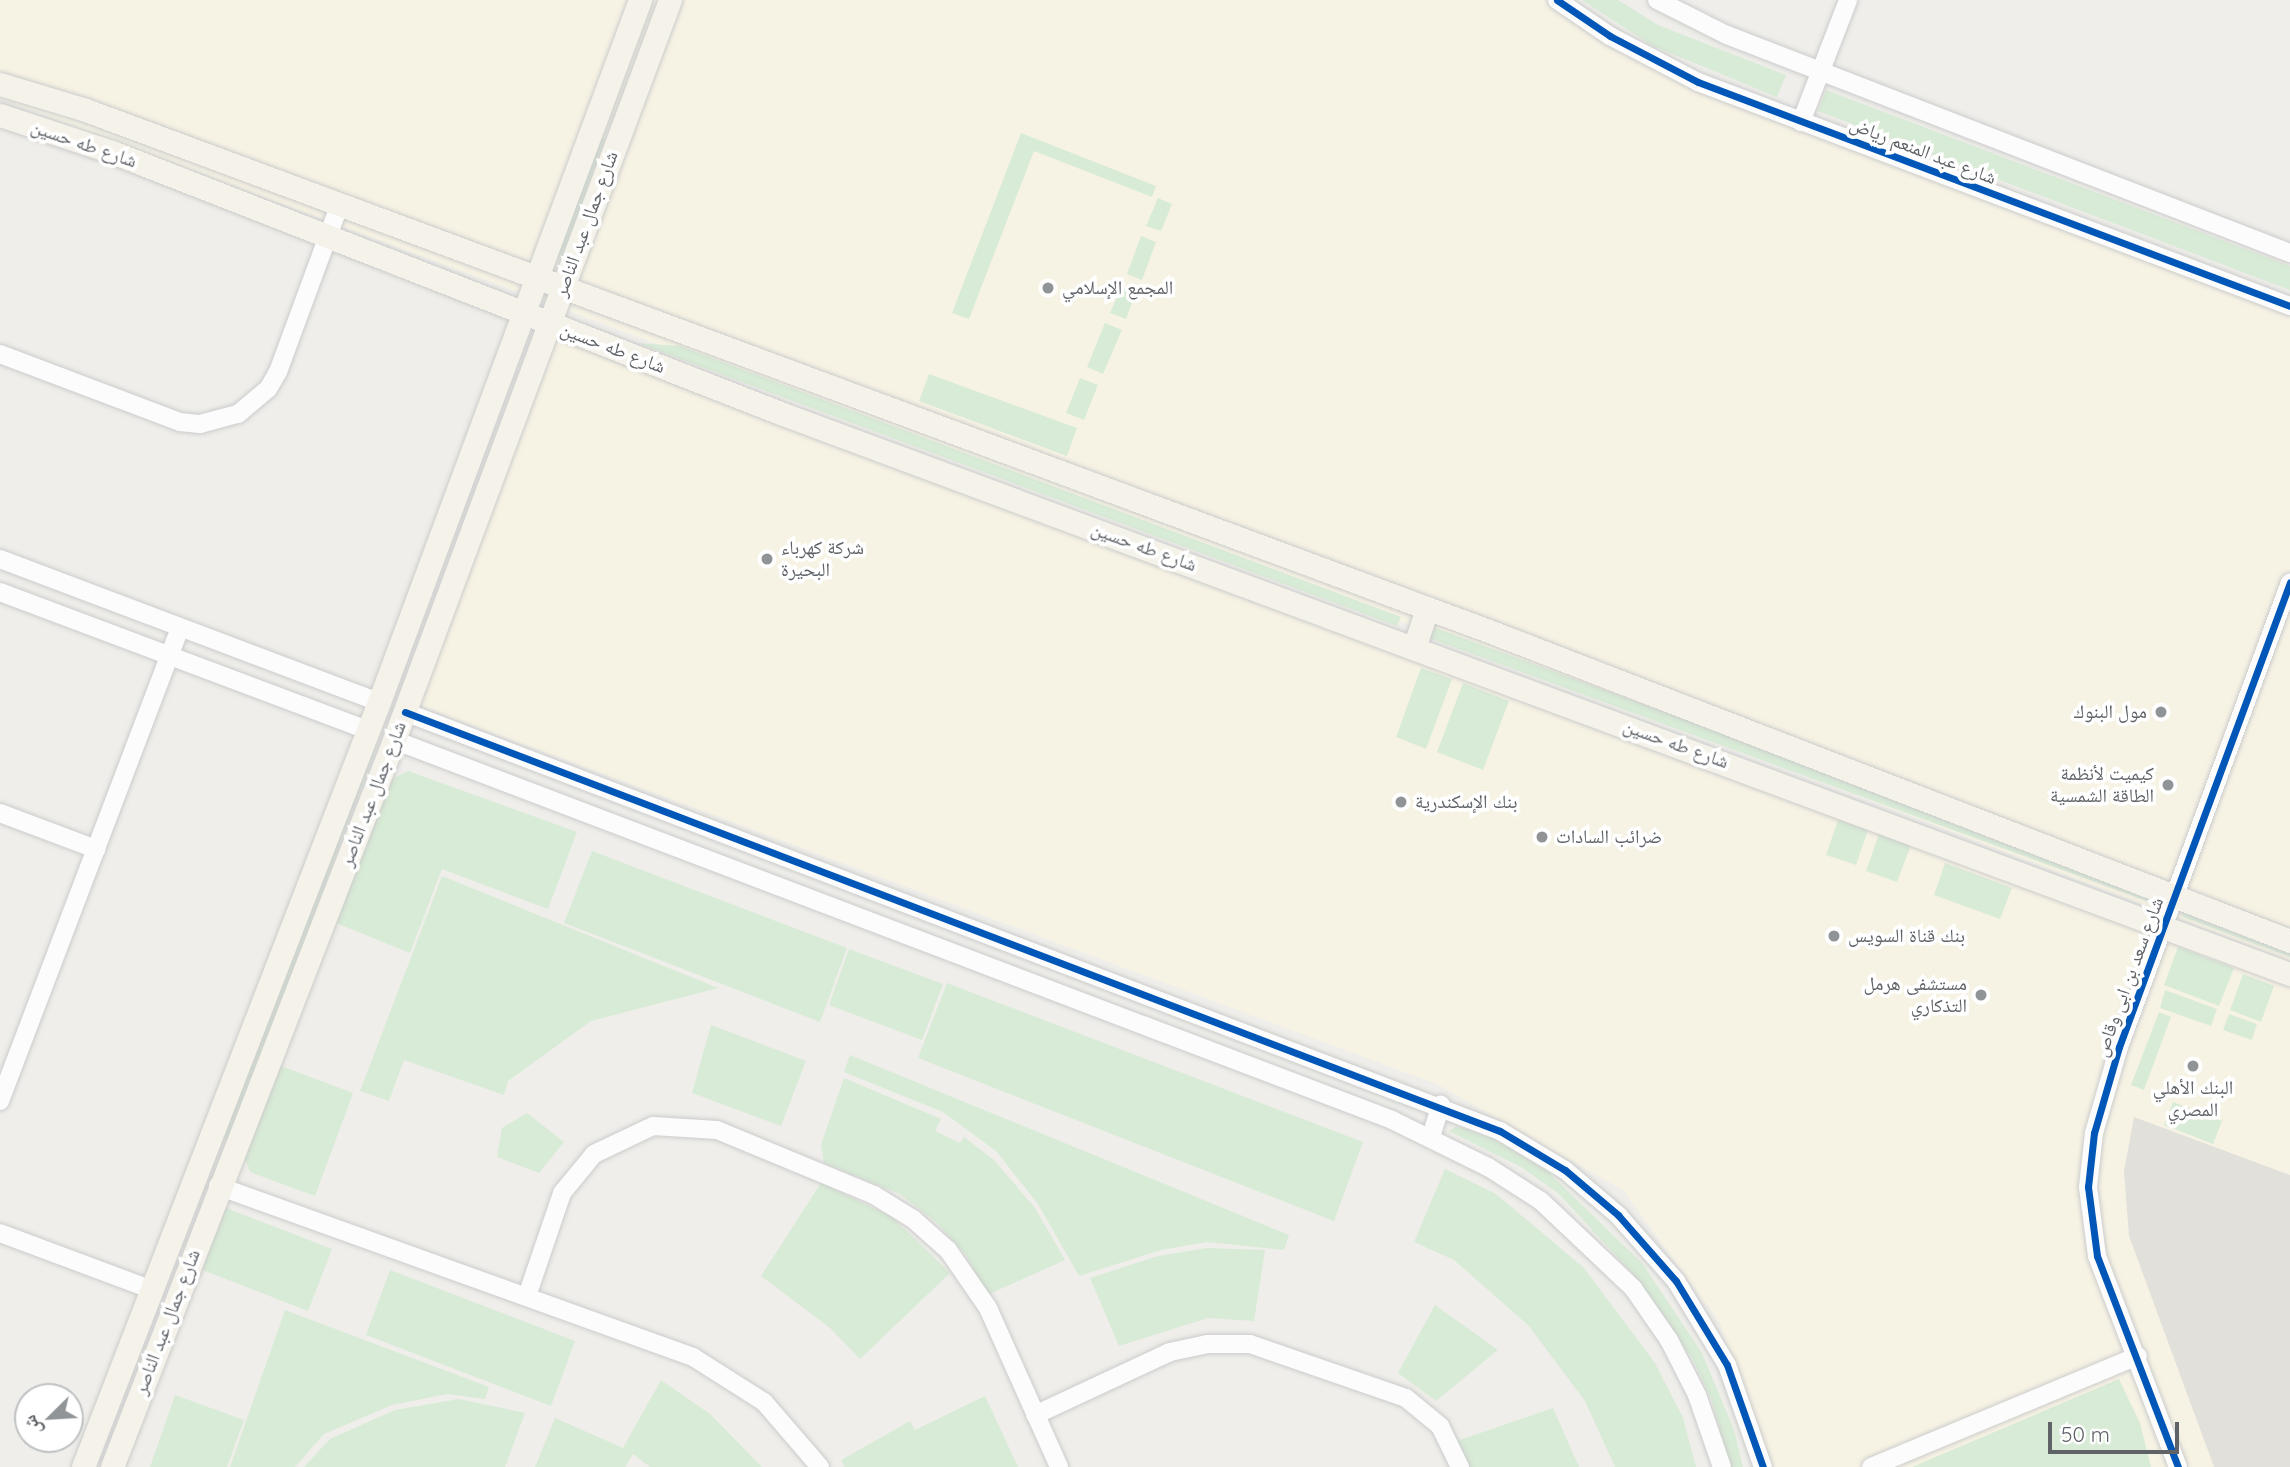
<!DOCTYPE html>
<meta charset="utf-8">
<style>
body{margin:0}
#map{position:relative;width:2290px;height:1467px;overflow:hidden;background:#efeeea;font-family:Quicksand,"Noto Naskh Arabic",sans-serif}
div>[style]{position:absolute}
.commercial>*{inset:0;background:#f7f3e4}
.education>*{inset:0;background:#e2e0da}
.green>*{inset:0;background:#d8ebd6}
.roads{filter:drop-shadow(0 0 2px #cbcccc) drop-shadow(0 0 2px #cbcccc)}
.minor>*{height:18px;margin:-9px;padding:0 9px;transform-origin:9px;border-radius:9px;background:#fdfcfc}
.major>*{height:23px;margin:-11.5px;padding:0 11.5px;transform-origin:11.5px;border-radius:11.5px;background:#f4f2e9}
.cycleway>*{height:7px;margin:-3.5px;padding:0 3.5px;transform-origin:3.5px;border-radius:3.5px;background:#0057b8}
.dots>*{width:19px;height:19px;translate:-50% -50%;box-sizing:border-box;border:4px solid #fff;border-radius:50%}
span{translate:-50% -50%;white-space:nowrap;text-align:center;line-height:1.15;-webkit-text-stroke:7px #fff;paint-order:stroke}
.street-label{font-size:19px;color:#5f6368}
.poi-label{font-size:19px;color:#5f6368}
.left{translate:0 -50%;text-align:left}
.right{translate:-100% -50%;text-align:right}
.north{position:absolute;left:14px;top:1383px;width:70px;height:70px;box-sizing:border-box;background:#fff;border:2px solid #bfc1c3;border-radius:50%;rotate:246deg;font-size:19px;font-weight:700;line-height:28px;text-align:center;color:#5f6368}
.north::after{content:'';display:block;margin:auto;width:24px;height:32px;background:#919496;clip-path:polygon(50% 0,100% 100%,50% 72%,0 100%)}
.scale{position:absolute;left:2048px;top:1422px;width:131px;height:32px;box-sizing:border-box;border:4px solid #5f6368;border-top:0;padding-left:9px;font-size:21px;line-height:24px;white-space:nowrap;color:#5f6368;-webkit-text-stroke:5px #fff;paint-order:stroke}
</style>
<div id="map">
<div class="commercial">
<div style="clip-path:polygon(0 0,1560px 0,1637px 49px,2290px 305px,2290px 961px,1438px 635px,0 99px)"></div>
<div style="clip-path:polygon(547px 315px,2290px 981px,2290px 1467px,1766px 1467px,1720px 1323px,1623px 1190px,1439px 1085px,402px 699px)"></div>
</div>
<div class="education">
<div style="clip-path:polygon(2134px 1117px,2290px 1175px,2290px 1467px,2214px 1467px,2129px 1236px,2124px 1171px)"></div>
</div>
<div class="green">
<div style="clip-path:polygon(1582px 0,1618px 0,1658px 25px,1786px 75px,1777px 97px,1653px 46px)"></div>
<div style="clip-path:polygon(1826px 90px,2290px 266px,2290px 290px,1818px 111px)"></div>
<div style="clip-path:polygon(1021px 133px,1156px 186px,1152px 197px,1034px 151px,969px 319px,952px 313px)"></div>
<div style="clip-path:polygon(596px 135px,605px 139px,583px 200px,562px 259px,553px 256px)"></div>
<div style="clip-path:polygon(1158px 198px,1172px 204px,1161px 231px,1146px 226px)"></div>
<div style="clip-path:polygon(1141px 236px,1156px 242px,1142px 280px,1127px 274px)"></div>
<div style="clip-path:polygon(1121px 287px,1136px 293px,1126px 319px,1110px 313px)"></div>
<div style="clip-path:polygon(1105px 323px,1122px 330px,1103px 374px,1087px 367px)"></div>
<div style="clip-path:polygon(637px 343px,680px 346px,1401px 617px,1397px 626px)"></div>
<div style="clip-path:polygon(929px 374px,1077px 428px,1067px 456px,919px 401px)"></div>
<div style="clip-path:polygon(1080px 378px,1098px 385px,1084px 420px,1066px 413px)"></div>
<div style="clip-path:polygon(1422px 623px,2157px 893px,2152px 903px,1418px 634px)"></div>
<div style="clip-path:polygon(1421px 668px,1452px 679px,1426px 749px,1396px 737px)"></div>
<div style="clip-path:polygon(1463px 683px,1509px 701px,1483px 770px,1437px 752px)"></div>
<div style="clip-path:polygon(363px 746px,375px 750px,230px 1140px,216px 1137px)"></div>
<div style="clip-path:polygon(408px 771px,577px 832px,548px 909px,442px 869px,410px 953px,336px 923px,390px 780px)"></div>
<div style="clip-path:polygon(1838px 820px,1868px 830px,1856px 865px,1826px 855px)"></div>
<div style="clip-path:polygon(1879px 834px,1911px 845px,1897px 882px,1866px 871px)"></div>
<div style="clip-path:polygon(592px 851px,847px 948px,820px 1022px,564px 923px)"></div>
<div style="clip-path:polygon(1945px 863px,2012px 888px,2000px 919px,1934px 895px)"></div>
<div style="clip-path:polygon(442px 876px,718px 988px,591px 1021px,508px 1081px,504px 1095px,404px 1060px,389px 1101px,360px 1091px)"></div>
<div style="clip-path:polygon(2182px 910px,2290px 945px,2290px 957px,2183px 917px)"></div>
<div style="clip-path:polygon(2178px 947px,2234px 968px,2219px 1006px,2164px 985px)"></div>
<div style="clip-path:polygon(849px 949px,943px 984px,922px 1040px,829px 1005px)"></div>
<div style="clip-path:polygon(2243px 974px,2274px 986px,2261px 1022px,2230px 1010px)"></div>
<div style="clip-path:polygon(947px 983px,1363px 1142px,1334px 1221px,918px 1058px)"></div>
<div style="clip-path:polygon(2165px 990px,2217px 1009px,2211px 1026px,2160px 1008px)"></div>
<div style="clip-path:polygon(2159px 1012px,2171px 1017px,2144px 1090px,2131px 1085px)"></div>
<div style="clip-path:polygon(2229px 1014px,2257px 1024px,2252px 1040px,2223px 1030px)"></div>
<div style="clip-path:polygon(711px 1025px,806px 1061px,781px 1126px,692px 1093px)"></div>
<div style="clip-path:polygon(850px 1055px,1289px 1235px,1284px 1250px,1207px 1242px,1161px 1250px,1079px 1276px,1038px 1204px,996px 1151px,943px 1112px,844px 1072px)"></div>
<div style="clip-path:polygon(276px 1064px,353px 1093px,315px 1196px,250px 1172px,243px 1153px)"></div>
<div style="clip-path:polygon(844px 1078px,941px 1119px,935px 1131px,960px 1143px,964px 1137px,994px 1160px,1035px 1208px,1065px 1260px,987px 1295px,966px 1255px,937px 1223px,900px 1194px,824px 1163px,821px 1145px)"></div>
<div style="clip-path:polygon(2173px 1102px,2222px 1121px,2213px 1144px,2164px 1125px)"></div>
<div style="clip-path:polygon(527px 1113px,564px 1142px,539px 1173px,497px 1157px,502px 1128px)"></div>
<div style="clip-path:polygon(1457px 1126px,1493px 1139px,1546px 1170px,1642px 1263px,1702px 1353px,1734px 1430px,1743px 1467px,1730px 1467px,1712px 1401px,1693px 1360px,1633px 1274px,1559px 1194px,1521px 1167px,1449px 1131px)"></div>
<div style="clip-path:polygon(1445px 1169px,1496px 1194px,1584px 1268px,1655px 1363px,1683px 1418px,1696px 1467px,1615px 1467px,1585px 1401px,1528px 1325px,1454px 1260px,1414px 1242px)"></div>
<div style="clip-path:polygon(821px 1183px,892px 1217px,950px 1273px,860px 1359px,830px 1328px,761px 1276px)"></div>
<div style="clip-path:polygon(224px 1207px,332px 1249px,308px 1311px,200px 1269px)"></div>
<div style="clip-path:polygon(1207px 1248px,1265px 1250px,1254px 1321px,1208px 1318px,1119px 1346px,1090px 1278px,1158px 1256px)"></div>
<div style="clip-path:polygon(390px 1270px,575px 1341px,551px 1406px,366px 1335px)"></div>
<div style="clip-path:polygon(1435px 1305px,1498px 1350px,1436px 1401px,1398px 1373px)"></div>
<div style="clip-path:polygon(285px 1310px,489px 1387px,485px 1399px,447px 1394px,392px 1405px,324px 1434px,295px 1467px,230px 1467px)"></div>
<div style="clip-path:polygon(2119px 1379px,2140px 1423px,2151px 1467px,1912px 1467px)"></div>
<div style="clip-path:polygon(661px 1380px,710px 1414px,762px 1467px,650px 1467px,633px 1454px,625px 1467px,535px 1467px,555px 1418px,623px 1448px)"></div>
<div style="clip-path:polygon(175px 1395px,244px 1420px,227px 1467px,150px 1467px)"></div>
<div style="clip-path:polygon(985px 1396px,1018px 1467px,845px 1467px,841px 1460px,910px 1421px,915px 1430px)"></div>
<div style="clip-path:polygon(459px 1399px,525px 1413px,505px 1467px,304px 1467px,330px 1439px,395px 1410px)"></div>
<div style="clip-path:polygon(1553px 1408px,1579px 1467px,1462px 1467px,1457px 1441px)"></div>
</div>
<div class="roads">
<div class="minor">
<div style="left:1557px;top:0;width:64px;rotate:34.2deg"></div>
<div style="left:1610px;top:36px;width:99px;rotate:27.6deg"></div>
<div style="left:1698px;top:82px;width:633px;rotate:20.73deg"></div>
<div style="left:1657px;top:0;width:78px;rotate:26.6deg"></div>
<div style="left:1727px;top:35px;width:604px;rotate:21.17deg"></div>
<div style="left:1801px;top:122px;width:131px;rotate:-68.9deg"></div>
<div style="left:0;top:354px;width:192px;rotate:20.7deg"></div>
<div style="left:180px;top:422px;width:20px;rotate:6deg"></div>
<div style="left:200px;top:424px;width:39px;rotate:-15deg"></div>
<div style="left:238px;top:414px;width:39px;rotate:-40deg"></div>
<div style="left:268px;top:389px;width:20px;rotate:-60deg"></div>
<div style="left:278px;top:372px;width:177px;rotate:-69.8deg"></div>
<div style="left:0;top:559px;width:405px;rotate:20.7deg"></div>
<div style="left:0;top:592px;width:393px;rotate:20.6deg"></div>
<div style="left:405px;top:712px;width:1172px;rotate:20.94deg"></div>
<div style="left:1500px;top:1131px;width:76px;rotate:31deg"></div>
<div style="left:1565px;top:1170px;width:70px;rotate:40.3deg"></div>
<div style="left:1618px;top:1215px;width:88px;rotate:48.7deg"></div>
<div style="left:1676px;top:1281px;width:98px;rotate:58.7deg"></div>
<div style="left:1727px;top:1365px;width:108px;rotate:70.6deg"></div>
<div style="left:394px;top:740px;width:1068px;rotate:20.84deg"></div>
<div style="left:1392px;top:1120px;width:107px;rotate:26.1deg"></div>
<div style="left:1488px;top:1167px;width:63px;rotate:32.7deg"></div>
<div style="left:1541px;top:1201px;width:127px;rotate:43.4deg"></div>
<div style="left:1633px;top:1288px;width:63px;rotate:55.3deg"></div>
<div style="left:1669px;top:1340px;width:62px;rotate:63deg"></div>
<div style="left:1697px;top:1395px;width:76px;rotate:70.9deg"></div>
<div style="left:0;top:813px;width:103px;rotate:20.6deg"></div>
<div style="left:0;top:1101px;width:506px;rotate:-69.17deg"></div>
<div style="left:1431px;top:1137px;width:34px;rotate:-73deg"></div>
<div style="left:218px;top:1186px;width:505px;rotate:19.8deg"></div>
<div style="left:693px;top:1357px;width:84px;rotate:32.4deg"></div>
<div style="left:764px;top:1402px;width:86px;rotate:49.3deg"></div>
<div style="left:0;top:1233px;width:160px;rotate:20.5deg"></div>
<div style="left:527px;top:1296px;width:109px;rotate:-71.2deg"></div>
<div style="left:562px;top:1193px;width:50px;rotate:-50.6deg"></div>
<div style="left:594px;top:1154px;width:65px;rotate:-25.4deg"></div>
<div style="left:653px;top:1126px;width:64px;rotate:3.6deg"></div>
<div style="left:717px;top:1130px;width:170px;rotate:22.5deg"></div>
<div style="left:874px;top:1195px;width:46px;rotate:31.6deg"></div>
<div style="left:913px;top:1219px;width:47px;rotate:41.5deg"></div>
<div style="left:948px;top:1250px;width:70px;rotate:55.4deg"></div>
<div style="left:988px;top:1308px;width:174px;rotate:65.9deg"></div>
<div style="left:1035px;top:1415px;width:149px;rotate:-25deg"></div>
<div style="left:1170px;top:1352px;width:38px;rotate:-12deg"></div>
<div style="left:1207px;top:1344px;width:43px"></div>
<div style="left:1250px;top:1344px;width:165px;rotate:19.1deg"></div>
<div style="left:1406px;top:1398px;width:44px;rotate:39.5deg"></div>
<div style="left:1440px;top:1426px;width:46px;rotate:64deg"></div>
<div style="left:1871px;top:1467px;width:289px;rotate:-22.6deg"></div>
<div style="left:2178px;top:1467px;width:226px;rotate:-111deg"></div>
<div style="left:2097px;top:1256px;width:70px;rotate:-97.4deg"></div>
<div style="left:2088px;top:1187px;width:54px;rotate:-83.7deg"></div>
<div style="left:2094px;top:1133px;width:90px;rotate:-73.8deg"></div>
<div style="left:2119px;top:1047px;width:495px;rotate:-69.8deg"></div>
</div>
<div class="major">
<div style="left:0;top:84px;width:87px;rotate:16.8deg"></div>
<div style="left:83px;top:109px;width:1505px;rotate:20.37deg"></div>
<div style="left:1494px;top:633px;width:854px;rotate:21.15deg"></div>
<div style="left:0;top:115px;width:118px;rotate:18.3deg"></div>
<div style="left:112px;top:152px;width:720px;rotate:21.33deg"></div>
<div style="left:783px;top:414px;width:1608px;rotate:20.39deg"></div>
<div style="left:1414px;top:648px;width:41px;rotate:-71.6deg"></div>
<div style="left:83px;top:1467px;width:820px;rotate:-68.85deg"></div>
<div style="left:379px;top:702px;width:749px;rotate:-69.61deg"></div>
<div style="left:112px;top:1467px;width:780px;rotate:-68.8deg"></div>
<div style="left:394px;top:740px;width:790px;rotate:-69.55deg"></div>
</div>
</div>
<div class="cycleway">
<div style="left:1557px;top:0;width:64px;rotate:34.2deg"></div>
<div style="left:1610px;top:36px;width:99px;rotate:27.6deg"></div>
<div style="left:1698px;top:82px;width:633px;rotate:20.73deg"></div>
<div style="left:405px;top:712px;width:1172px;rotate:20.94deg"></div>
<div style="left:1500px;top:1131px;width:76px;rotate:31deg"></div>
<div style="left:1565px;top:1170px;width:70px;rotate:40.3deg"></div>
<div style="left:1618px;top:1215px;width:88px;rotate:48.7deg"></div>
<div style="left:1676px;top:1281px;width:98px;rotate:58.7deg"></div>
<div style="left:1727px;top:1365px;width:108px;rotate:70.6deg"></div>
<div style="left:2178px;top:1467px;width:226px;rotate:-111deg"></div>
<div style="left:2097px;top:1256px;width:70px;rotate:-97.4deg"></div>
<div style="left:2088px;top:1187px;width:54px;rotate:-83.7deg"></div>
<div style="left:2094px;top:1133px;width:90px;rotate:-73.8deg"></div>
<div style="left:2119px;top:1047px;width:495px;rotate:-69.8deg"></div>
</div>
<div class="dots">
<div style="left:1048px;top:288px;background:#919496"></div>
<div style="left:767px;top:559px;background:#919496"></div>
<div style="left:2161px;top:712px;background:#919496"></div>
<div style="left:2168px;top:785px;background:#919496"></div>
<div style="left:1401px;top:802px;background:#919496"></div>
<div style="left:1542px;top:837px;background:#919496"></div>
<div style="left:1834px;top:936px;background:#919496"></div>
<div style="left:1981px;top:995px;background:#919496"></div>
<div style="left:2193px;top:1066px;background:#919496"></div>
</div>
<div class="street-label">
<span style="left:84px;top:144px;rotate:19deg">شارع طه حسين</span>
<span style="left:1923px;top:151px;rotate:21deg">شارع عبد المنعم رياض</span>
<span style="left:586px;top:224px;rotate:-70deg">شارع جمال عبد الناصر</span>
<span style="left:613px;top:348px;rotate:21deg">شارع طه حسين</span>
<span style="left:1144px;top:547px;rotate:20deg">شارع طه حسين</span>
<span style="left:1676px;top:744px;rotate:20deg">شارع طه حسين</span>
<span style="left:373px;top:794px;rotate:-69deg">شارع جمال عبد الناصر</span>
<span style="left:2129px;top:977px;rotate:-70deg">شارع سعد بن ابى وقاص</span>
<span style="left:167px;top:1322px;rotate:-69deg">شارع جمال عبد الناصر</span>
</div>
<div class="poi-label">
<span class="left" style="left:1062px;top:288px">المجمع الإسلامي</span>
<span class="left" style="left:781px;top:559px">شركة كهرباء<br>البحيرة</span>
<span class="right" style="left:2147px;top:712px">مول البنوك</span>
<span class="right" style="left:2154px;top:785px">كيميت لأنظمة<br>الطاقة الشمسية</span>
<span class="left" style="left:1415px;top:802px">بنك الإسكندرية</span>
<span class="left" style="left:1556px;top:837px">ضرائب السادات</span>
<span class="left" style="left:1848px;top:936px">بنك قناة السويس</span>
<span class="right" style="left:1967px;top:995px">مستشفى هرمل<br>التذكاري</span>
<span style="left:2193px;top:1099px">البنك الأهلي<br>المصري</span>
</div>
<div class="north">ش</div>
<div class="scale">50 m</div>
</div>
